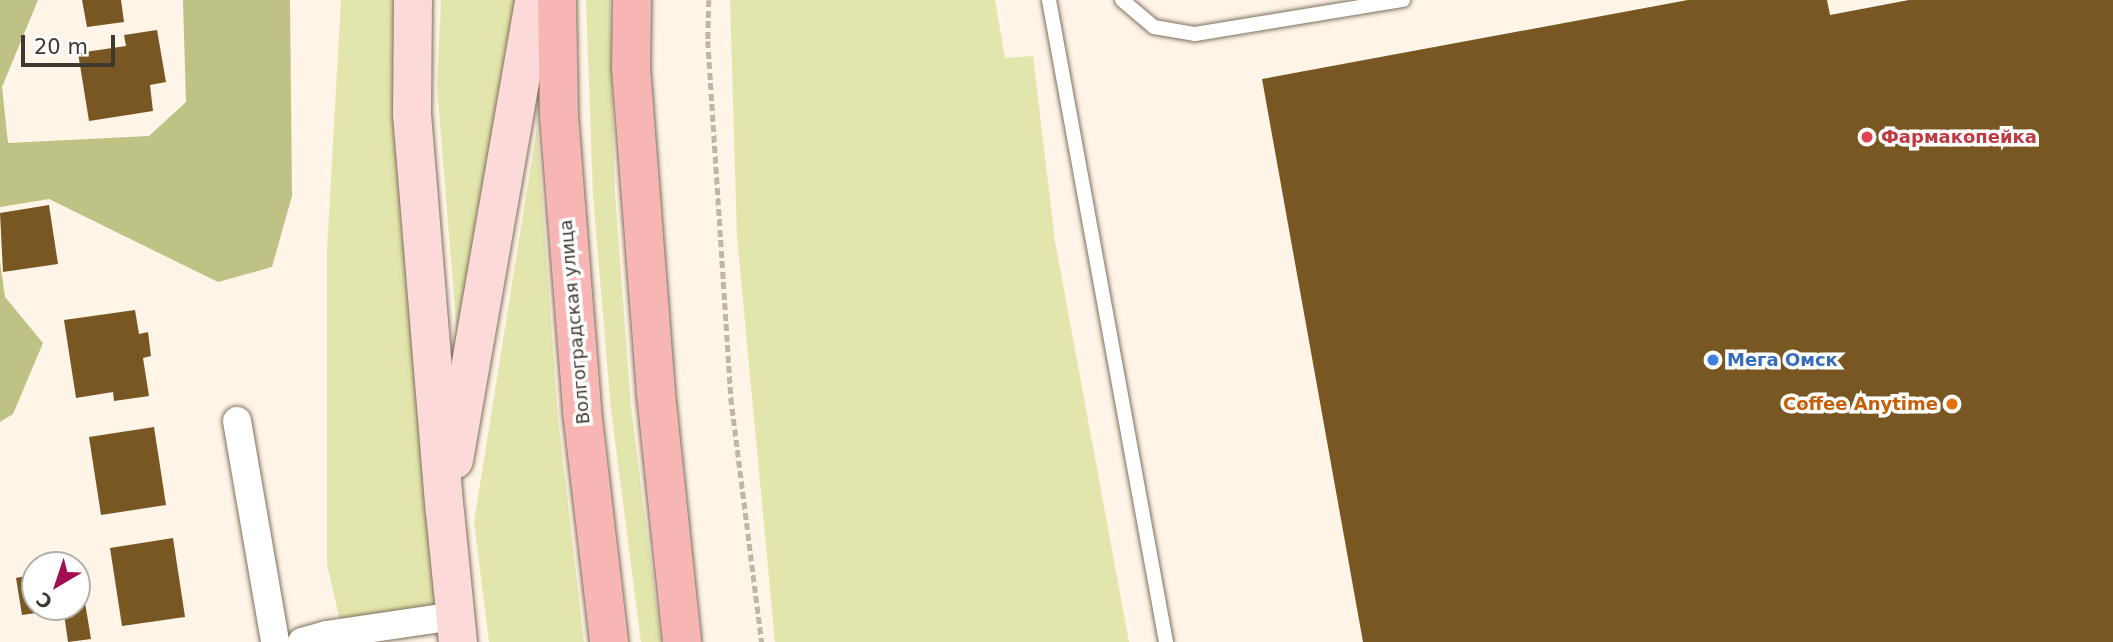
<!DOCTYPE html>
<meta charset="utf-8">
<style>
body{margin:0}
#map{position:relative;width:2113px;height:642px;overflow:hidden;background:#fef4e7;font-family:"DejaVu Sans",sans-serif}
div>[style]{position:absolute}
.green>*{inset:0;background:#e3e6ac}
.forest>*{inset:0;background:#bec284}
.building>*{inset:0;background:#795723}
.path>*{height:4.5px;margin-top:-2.25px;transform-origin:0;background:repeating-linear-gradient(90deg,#bfb6aa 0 7px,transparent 0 10.5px)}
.roads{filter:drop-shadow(0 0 2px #7f705c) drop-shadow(0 0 2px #7f705c)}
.lane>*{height:14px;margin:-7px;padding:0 7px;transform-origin:7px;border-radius:7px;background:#fff}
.street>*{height:28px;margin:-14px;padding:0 14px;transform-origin:14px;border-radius:14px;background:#fff}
.secondary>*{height:38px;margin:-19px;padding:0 19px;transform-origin:19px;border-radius:19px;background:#fbdad9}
.primary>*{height:38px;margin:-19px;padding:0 19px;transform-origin:19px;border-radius:19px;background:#f7b5b3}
.dots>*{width:19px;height:19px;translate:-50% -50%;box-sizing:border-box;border:4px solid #fff;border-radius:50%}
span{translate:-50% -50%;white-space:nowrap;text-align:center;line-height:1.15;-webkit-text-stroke:7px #fff;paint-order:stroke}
.health-label{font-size:18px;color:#be3a42;font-weight:700}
.left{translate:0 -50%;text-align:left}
.street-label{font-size:18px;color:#3e382f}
.shop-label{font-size:18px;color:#366cbe;font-weight:700}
.food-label{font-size:18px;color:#c56008;font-weight:700}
.right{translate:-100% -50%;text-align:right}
.north{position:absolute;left:21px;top:551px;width:70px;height:70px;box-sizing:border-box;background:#fff;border:2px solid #b2afac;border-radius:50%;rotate:219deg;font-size:19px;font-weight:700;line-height:28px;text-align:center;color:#3e382f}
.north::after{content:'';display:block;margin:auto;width:24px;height:32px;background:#a10e53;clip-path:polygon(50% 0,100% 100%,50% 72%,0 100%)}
.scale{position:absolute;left:21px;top:35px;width:94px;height:32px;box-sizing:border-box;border:4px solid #3e382f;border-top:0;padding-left:9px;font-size:21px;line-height:24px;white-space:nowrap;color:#3e382f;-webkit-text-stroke:5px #fff;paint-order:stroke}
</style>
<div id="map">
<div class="green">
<div style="clip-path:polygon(341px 0,398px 0,438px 604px,432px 609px,341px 625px,327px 564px,327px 250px)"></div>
<div style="clip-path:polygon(441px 0,524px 0,461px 384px,437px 87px)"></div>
<div style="clip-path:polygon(586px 0,610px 0,615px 194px,631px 407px,661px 642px,641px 642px,611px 410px,593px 197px)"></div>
<div style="clip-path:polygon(730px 0,995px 0,1005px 58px,1033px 56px,1055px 241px,1129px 642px,775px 642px,737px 237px)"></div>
<div style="clip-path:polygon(537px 127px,558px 417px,584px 642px,489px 642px,474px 522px)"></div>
</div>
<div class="forest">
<div style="clip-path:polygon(0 0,38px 0,2px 87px,8px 143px,149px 136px,186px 102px,183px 0,290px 0,292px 196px,272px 267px,218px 282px,49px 199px,0 207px)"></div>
<div style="clip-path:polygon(0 261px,5px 297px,43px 343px,13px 414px,0 422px)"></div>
</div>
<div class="building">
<div style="clip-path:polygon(82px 0,121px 0,124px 22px,87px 27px)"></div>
<div style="clip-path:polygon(1688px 0,1827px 0,1830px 15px,1909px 0,2113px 0,2113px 642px,1363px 642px,1262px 79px)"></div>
<div style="clip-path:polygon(157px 30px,166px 82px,150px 85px,153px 111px,89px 121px,78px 53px,126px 46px,124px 35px)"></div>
<div style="clip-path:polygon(49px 205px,58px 264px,3px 272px,0 213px)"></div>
<div style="clip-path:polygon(135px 310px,139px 334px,148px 332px,151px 356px,143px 358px,149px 396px,114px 401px,113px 392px,76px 398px,64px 320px)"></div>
<div style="clip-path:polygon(154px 427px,166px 505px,101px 515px,89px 437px)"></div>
<div style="clip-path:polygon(173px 538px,185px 617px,122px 626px,110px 548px)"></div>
<div style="clip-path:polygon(35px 574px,35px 607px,50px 607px,51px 611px,22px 615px,16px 578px)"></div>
<div style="clip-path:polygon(77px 578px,81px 578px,91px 639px,68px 642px,63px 607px,77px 607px)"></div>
</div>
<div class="path">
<div style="left:709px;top:0;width:41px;rotate:91.4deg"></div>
<div style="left:708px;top:41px;width:358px;rotate:86.3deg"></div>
<div style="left:731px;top:398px;width:246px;rotate:82.8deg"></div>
</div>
<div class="roads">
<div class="lane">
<div style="left:1049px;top:0;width:653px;rotate:79.67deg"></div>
<div style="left:1122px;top:0;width:42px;rotate:40.2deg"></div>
<div style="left:1154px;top:27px;width:42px;rotate:9.7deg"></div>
<div style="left:1195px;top:34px;width:211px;rotate:-9.3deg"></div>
</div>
<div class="street">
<div style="left:237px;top:421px;width:224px;rotate:80.2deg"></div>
<div style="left:302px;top:642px;width:25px;rotate:-16deg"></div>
<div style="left:326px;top:635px;width:130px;rotate:-8.4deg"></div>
</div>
<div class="secondary">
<div style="left:413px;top:0;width:114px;rotate:90.5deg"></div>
<div style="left:412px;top:114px;width:399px;rotate:85.3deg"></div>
<div style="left:445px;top:512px;width:131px;rotate:84.3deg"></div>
<div style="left:454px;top:460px;width:467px;rotate:-80.1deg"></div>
</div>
<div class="primary">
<div style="left:557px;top:0;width:116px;rotate:89deg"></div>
<div style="left:559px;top:116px;width:296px;rotate:85.5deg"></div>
<div style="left:582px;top:411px;width:233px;rotate:83.3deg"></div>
<div style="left:632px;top:0;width:68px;rotate:90.8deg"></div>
<div style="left:631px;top:68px;width:327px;rotate:85.6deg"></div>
<div style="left:656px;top:394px;width:249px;rotate:84deg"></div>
</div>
</div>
<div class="dots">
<div style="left:1867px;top:137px;background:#e0444e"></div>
<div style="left:1713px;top:360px;background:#3f7fe0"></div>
<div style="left:1952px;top:404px;background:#e8710a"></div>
</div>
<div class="health-label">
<span class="left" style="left:1881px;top:137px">Фармакопейка</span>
</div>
<div class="street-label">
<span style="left:575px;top:322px;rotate:-95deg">Волгоградская улица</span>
</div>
<div class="shop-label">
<span class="left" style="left:1727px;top:360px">Мега Омск</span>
</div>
<div class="food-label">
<span class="right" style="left:1938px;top:404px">Coffee Anytime</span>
</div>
<div class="north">С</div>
<div class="scale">20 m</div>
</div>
